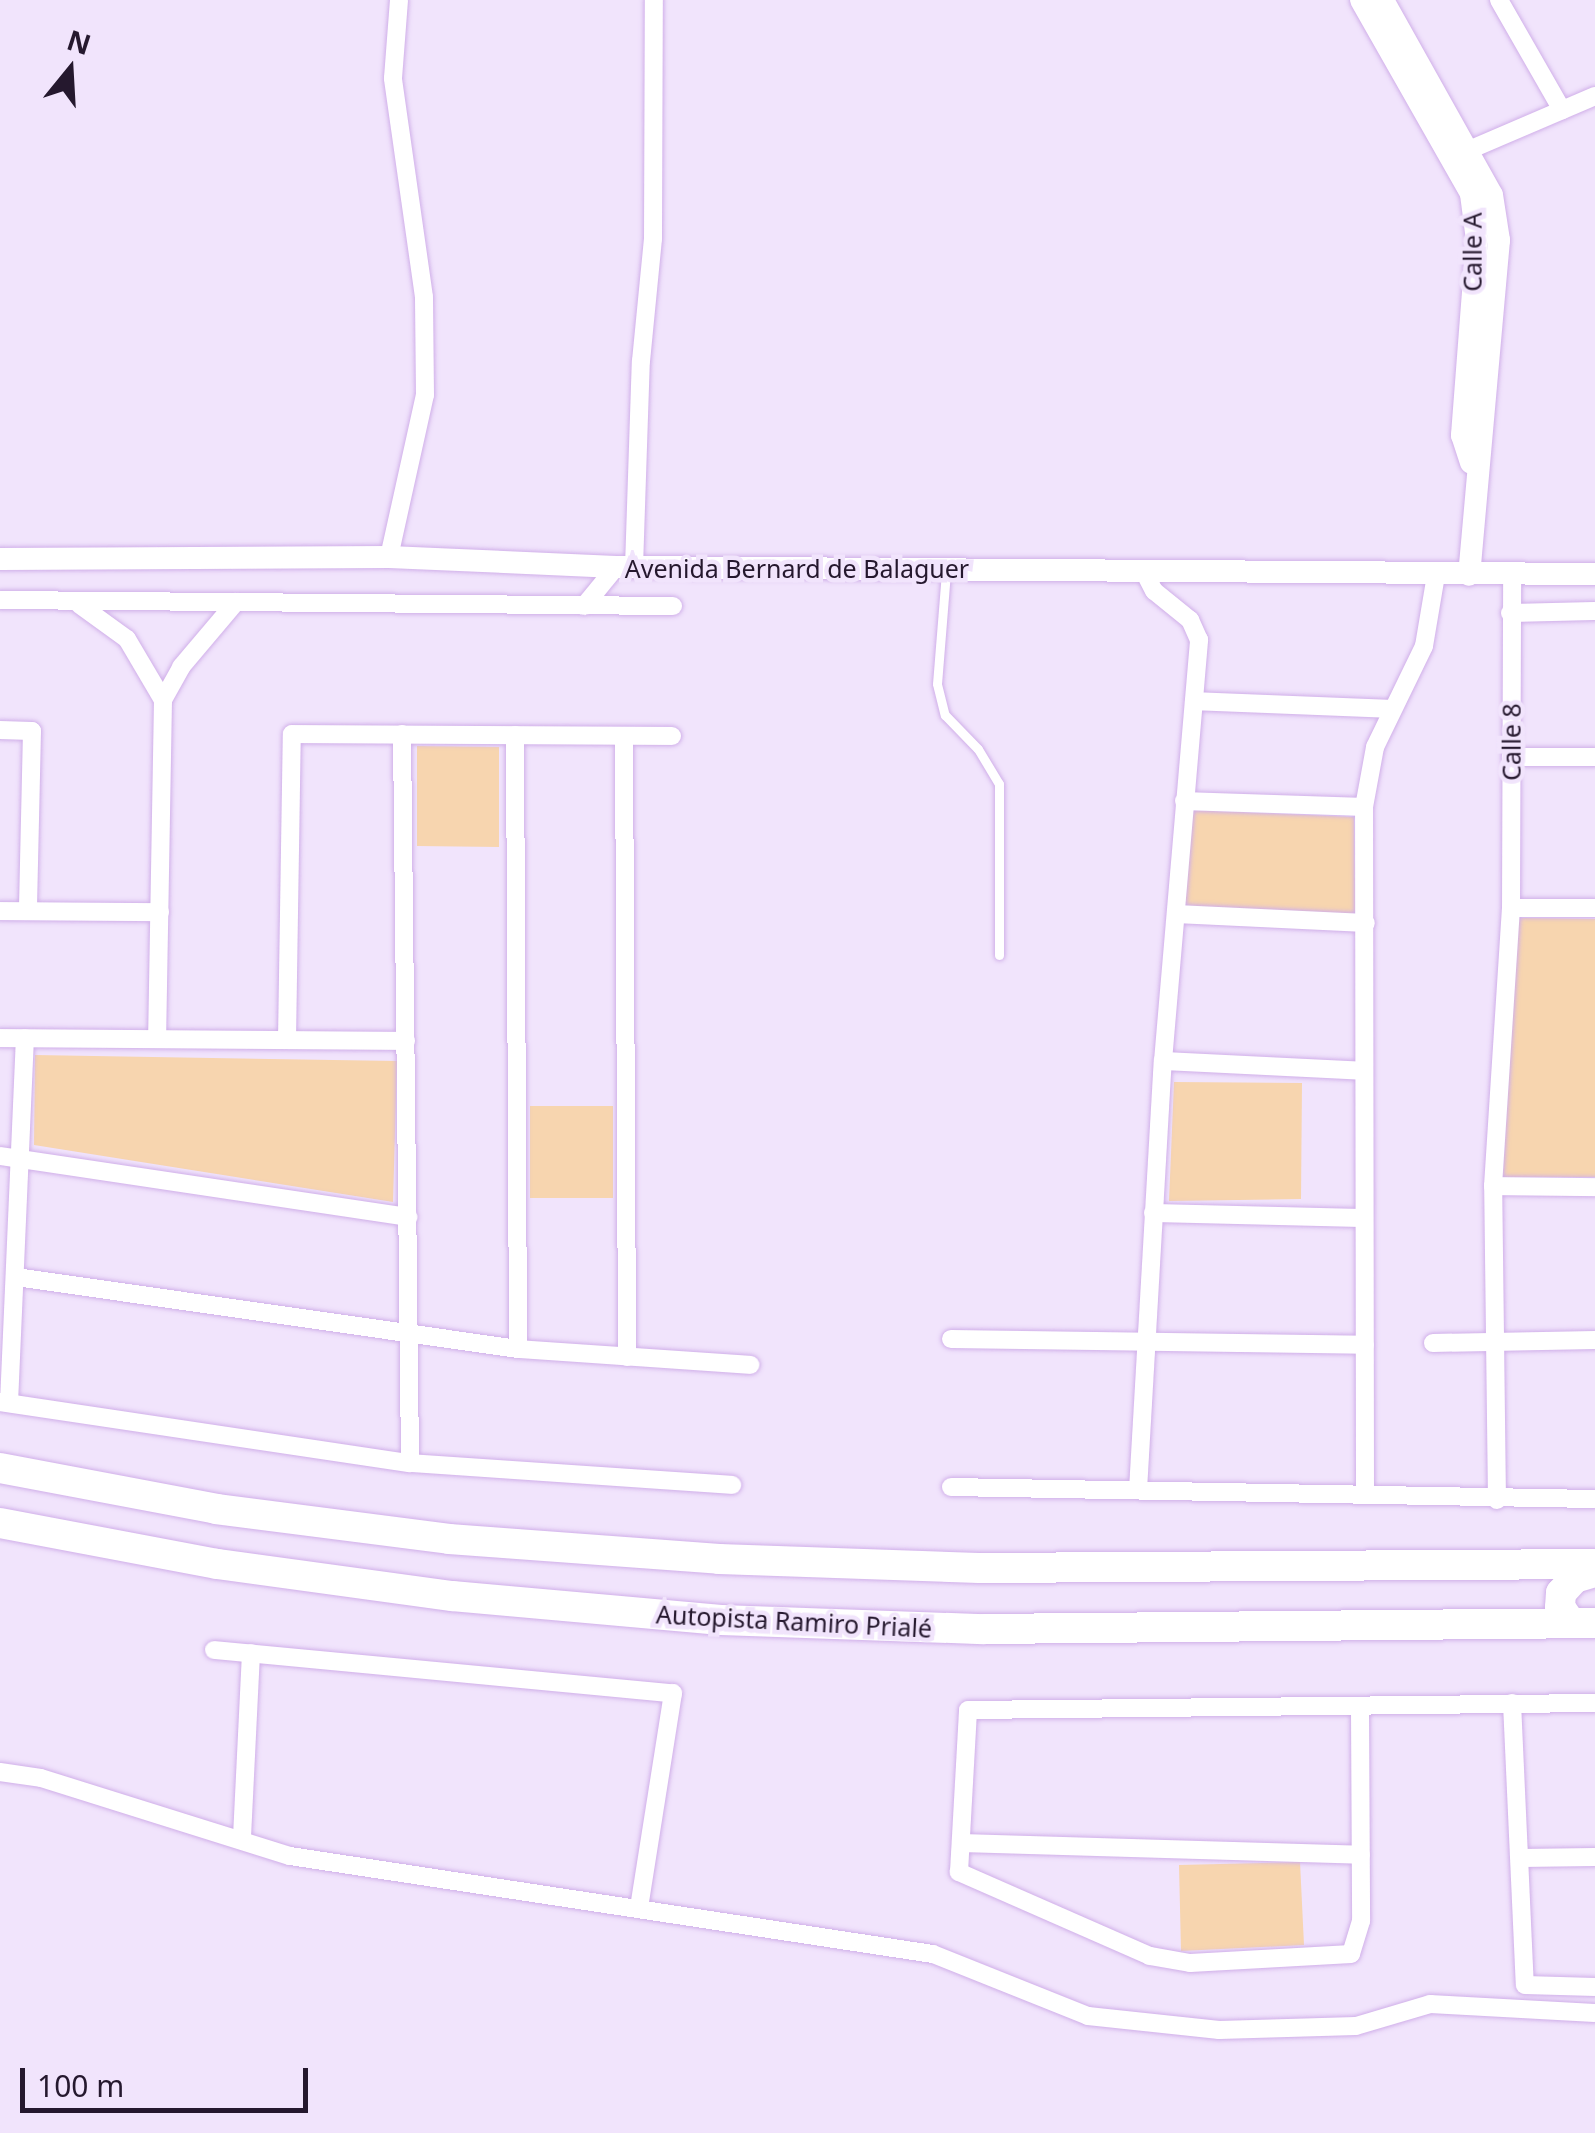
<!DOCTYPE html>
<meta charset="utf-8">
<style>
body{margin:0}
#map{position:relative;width:1595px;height:2133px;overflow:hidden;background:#f1e4fc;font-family:"Noto Sans",sans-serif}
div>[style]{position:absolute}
.green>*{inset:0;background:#f7d5af}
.roads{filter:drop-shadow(0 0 2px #d0afe9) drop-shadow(0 0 2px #d0afe9)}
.service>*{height:9px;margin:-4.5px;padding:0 4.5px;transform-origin:4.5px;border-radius:4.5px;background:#fff}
.minor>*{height:18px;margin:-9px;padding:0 9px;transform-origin:9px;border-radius:9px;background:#fff}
.tertiary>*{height:22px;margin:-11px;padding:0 11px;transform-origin:11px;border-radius:11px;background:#fff}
.trunk>*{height:30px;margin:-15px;padding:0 15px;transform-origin:15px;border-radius:15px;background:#fff}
span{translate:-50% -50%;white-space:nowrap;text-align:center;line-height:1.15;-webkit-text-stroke:9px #f1e4fc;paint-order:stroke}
.street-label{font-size:25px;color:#25182e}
.north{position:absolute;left:20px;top:20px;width:100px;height:100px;-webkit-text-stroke:8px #f1e4fc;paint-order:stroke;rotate:18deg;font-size:28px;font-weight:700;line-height:40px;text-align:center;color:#25182e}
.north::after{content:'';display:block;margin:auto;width:35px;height:45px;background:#25182e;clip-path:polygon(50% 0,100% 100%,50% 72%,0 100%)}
.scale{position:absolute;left:20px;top:2068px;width:288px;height:45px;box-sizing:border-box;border:5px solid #25182e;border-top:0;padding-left:12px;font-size:30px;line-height:35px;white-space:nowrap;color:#25182e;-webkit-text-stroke:8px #f1e4fc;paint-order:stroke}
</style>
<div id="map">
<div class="green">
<div style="clip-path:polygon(417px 746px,499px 747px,499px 847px,417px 846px)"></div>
<div style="clip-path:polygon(1193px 810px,1354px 817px,1355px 917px,1184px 906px)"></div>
<div style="clip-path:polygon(1518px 918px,1595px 919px,1595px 1177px,1503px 1177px)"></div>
<div style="clip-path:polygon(35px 1055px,397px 1061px,393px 1202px,34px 1145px)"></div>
<div style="clip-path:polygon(1174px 1082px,1302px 1083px,1301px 1199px,1169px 1201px)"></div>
<div style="clip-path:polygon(530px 1106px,613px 1106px,613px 1198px,530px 1198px)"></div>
<div style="clip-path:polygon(1300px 1862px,1304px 1945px,1181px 1951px,1179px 1865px)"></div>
</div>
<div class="roads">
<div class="service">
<div style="left:946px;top:572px;width:112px;rotate:94.6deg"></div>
<div style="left:937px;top:684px;width:32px;rotate:76deg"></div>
<div style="left:945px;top:715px;width:47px;rotate:45.9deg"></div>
<div style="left:978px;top:749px;width:41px;rotate:59deg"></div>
<div style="left:999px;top:784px;width:171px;rotate:90deg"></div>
</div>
<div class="minor">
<div style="left:1499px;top:0;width:127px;rotate:60.2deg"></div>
<div style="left:1455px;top:156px;width:152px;rotate:-23.2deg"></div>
<div style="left:389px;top:557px;width:166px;rotate:-77.5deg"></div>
<div style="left:425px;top:395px;width:98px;rotate:-90.6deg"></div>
<div style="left:424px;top:297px;width:221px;rotate:-98.1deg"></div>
<div style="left:393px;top:78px;width:78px;rotate:-85.6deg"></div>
<div style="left:634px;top:567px;width:206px;rotate:-88.1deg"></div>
<div style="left:641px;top:361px;width:123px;rotate:-84.4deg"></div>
<div style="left:653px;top:239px;width:239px;rotate:-89.8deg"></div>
<div style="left:0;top:600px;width:673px;rotate:0.51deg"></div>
<div style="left:80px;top:605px;width:58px;rotate:35.9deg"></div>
<div style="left:127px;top:639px;width:71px;rotate:59.5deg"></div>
<div style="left:163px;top:700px;width:339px;rotate:91deg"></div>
<div style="left:584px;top:606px;width:50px;rotate:-50.6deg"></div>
<div style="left:1510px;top:613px;width:85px;rotate:-1.3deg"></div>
<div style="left:163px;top:700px;width:38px;rotate:-61deg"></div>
<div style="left:181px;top:667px;width:85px;rotate:-49.8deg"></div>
<div style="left:1194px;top:701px;width:197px;rotate:2.3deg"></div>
<div style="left:0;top:730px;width:32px;rotate:2deg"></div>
<div style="left:32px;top:731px;width:180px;rotate:91.3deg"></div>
<div style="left:402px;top:734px;width:729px;rotate:89.37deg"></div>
<div style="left:515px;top:735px;width:614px;rotate:89.72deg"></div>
<div style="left:624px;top:736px;width:621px;rotate:89.72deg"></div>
<div style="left:1511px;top:757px;width:84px"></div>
<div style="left:1184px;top:801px;width:180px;rotate:1.9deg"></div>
<div style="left:1511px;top:908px;width:84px"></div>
<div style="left:0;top:911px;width:160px;rotate:0.4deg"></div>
<div style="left:1176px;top:914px;width:190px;rotate:2.7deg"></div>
<div style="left:0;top:1038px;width:406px;rotate:0.4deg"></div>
<div style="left:287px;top:1040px;width:306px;rotate:-89.1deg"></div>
<div style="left:292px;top:734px;width:380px;rotate:0.3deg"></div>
<div style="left:1163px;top:1061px;width:201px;rotate:2.8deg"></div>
<div style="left:0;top:1156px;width:413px;rotate:8.5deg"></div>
<div style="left:1493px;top:1186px;width:102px;rotate:0.6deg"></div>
<div style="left:1153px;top:1213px;width:210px;rotate:1.4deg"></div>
<div style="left:16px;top:1277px;width:507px;rotate:8.16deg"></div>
<div style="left:518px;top:1349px;width:233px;rotate:3.9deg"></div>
<div style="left:951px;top:1339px;width:414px;rotate:0.8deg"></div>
<div style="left:1433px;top:1343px;width:162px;rotate:-1.1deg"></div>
<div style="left:0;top:1402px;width:415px;rotate:8.5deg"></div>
<div style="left:410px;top:1463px;width:323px;rotate:3.9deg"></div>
<div style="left:9px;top:1403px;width:365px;rotate:-87.5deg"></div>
<div style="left:951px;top:1487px;width:644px;rotate:1.07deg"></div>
<div style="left:1138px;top:1490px;width:430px;rotate:-86.7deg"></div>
<div style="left:1163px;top:1061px;width:423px;rotate:-85.1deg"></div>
<div style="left:1199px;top:640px;width:22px;rotate:-114deg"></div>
<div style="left:1190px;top:620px;width:46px;rotate:-141.1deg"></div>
<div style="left:1154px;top:591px;width:22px;rotate:-117deg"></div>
<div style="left:1365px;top:1493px;width:686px;rotate:-90.08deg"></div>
<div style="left:1364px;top:807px;width:61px;rotate:-79.6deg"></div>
<div style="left:1375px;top:747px;width:112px;rotate:-64.1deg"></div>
<div style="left:1424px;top:646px;width:72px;rotate:-80.4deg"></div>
<div style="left:1497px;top:1500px;width:314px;rotate:-90.7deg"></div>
<div style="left:1493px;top:1186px;width:279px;rotate:-86.3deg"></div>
<div style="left:1511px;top:908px;width:332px;rotate:-89.8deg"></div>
<div style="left:214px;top:1650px;width:461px;rotate:5.4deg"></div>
<div style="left:673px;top:1693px;width:217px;rotate:99deg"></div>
<div style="left:1512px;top:1703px;width:282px;rotate:87.4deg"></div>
<div style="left:1525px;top:1985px;width:70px;rotate:1.6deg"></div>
<div style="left:1360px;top:1709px;width:212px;rotate:89.7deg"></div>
<div style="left:1361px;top:1921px;width:34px;rotate:107deg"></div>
<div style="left:1351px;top:1954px;width:161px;rotate:176.8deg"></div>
<div style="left:1190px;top:1963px;width:41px;rotate:-170.1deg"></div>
<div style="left:1150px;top:1956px;width:209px;rotate:-156.3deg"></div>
<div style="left:959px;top:1872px;width:162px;rotate:-86.8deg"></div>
<div style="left:968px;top:1710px;width:627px;rotate:-0.64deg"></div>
<div style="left:0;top:1772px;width:41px;rotate:8.3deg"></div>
<div style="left:41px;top:1778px;width:261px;rotate:17.4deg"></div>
<div style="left:290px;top:1856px;width:650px;rotate:8.67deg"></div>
<div style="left:933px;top:1954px;width:167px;rotate:21.8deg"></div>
<div style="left:1088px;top:2016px;width:132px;rotate:6.1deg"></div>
<div style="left:1219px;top:2030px;width:137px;rotate:-1.7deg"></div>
<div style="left:1356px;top:2026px;width:77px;rotate:-16.6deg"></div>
<div style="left:1430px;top:2004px;width:165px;rotate:3.1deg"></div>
<div style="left:242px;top:1837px;width:184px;rotate:-87.2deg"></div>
<div style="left:961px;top:1843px;width:400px;rotate:1.7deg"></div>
<div style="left:1521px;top:1858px;width:74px;rotate:-0.8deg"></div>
</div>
<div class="tertiary">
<div style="left:1361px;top:0;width:223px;rotate:60.4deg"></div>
<div style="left:1471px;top:194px;width:46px;rotate:82.6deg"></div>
<div style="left:1477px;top:240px;width:196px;rotate:94.4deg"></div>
<div style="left:1462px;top:435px;width:29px;rotate:72deg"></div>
<div style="left:1383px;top:0;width:223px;rotate:60.8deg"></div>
<div style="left:1492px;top:195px;width:46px;rotate:81.2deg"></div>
<div style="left:1499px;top:240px;width:336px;rotate:95.1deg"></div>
<div style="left:0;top:559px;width:389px;rotate:-0.3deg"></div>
<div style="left:389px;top:557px;width:227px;rotate:2.5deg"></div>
<div style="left:616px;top:567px;width:979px;rotate:0.41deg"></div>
</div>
<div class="trunk">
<div style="left:0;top:1468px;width:220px;rotate:10.7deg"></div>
<div style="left:216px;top:1509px;width:235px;rotate:7.3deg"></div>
<div style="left:449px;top:1539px;width:271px;rotate:4.2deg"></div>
<div style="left:719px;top:1559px;width:260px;rotate:2deg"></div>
<div style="left:979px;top:1568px;width:616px;rotate:-0.37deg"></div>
<div style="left:0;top:1523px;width:221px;rotate:10.7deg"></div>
<div style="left:217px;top:1564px;width:237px;rotate:7.8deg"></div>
<div style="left:452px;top:1596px;width:270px;rotate:5.1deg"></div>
<div style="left:721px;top:1620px;width:263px;rotate:2deg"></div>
<div style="left:984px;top:1629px;width:611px;rotate:-0.56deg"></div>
<div style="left:1571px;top:1623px;width:19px;rotate:-125deg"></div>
<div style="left:1560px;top:1607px;width:14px;rotate:-86deg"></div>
<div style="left:1561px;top:1593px;width:21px;rotate:-47deg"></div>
<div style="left:1575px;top:1578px;width:21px;rotate:-17deg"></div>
</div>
</div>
<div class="street-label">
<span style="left:1472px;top:252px;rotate:-90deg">Calle A</span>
<span style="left:797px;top:568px">Avenida Bernard de Balaguer</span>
<span style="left:1511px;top:742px;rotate:-90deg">Calle 8</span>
<span style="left:794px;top:1621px;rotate:3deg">Autopista Ramiro Prialé</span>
</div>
<div class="north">N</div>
<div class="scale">100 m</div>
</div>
